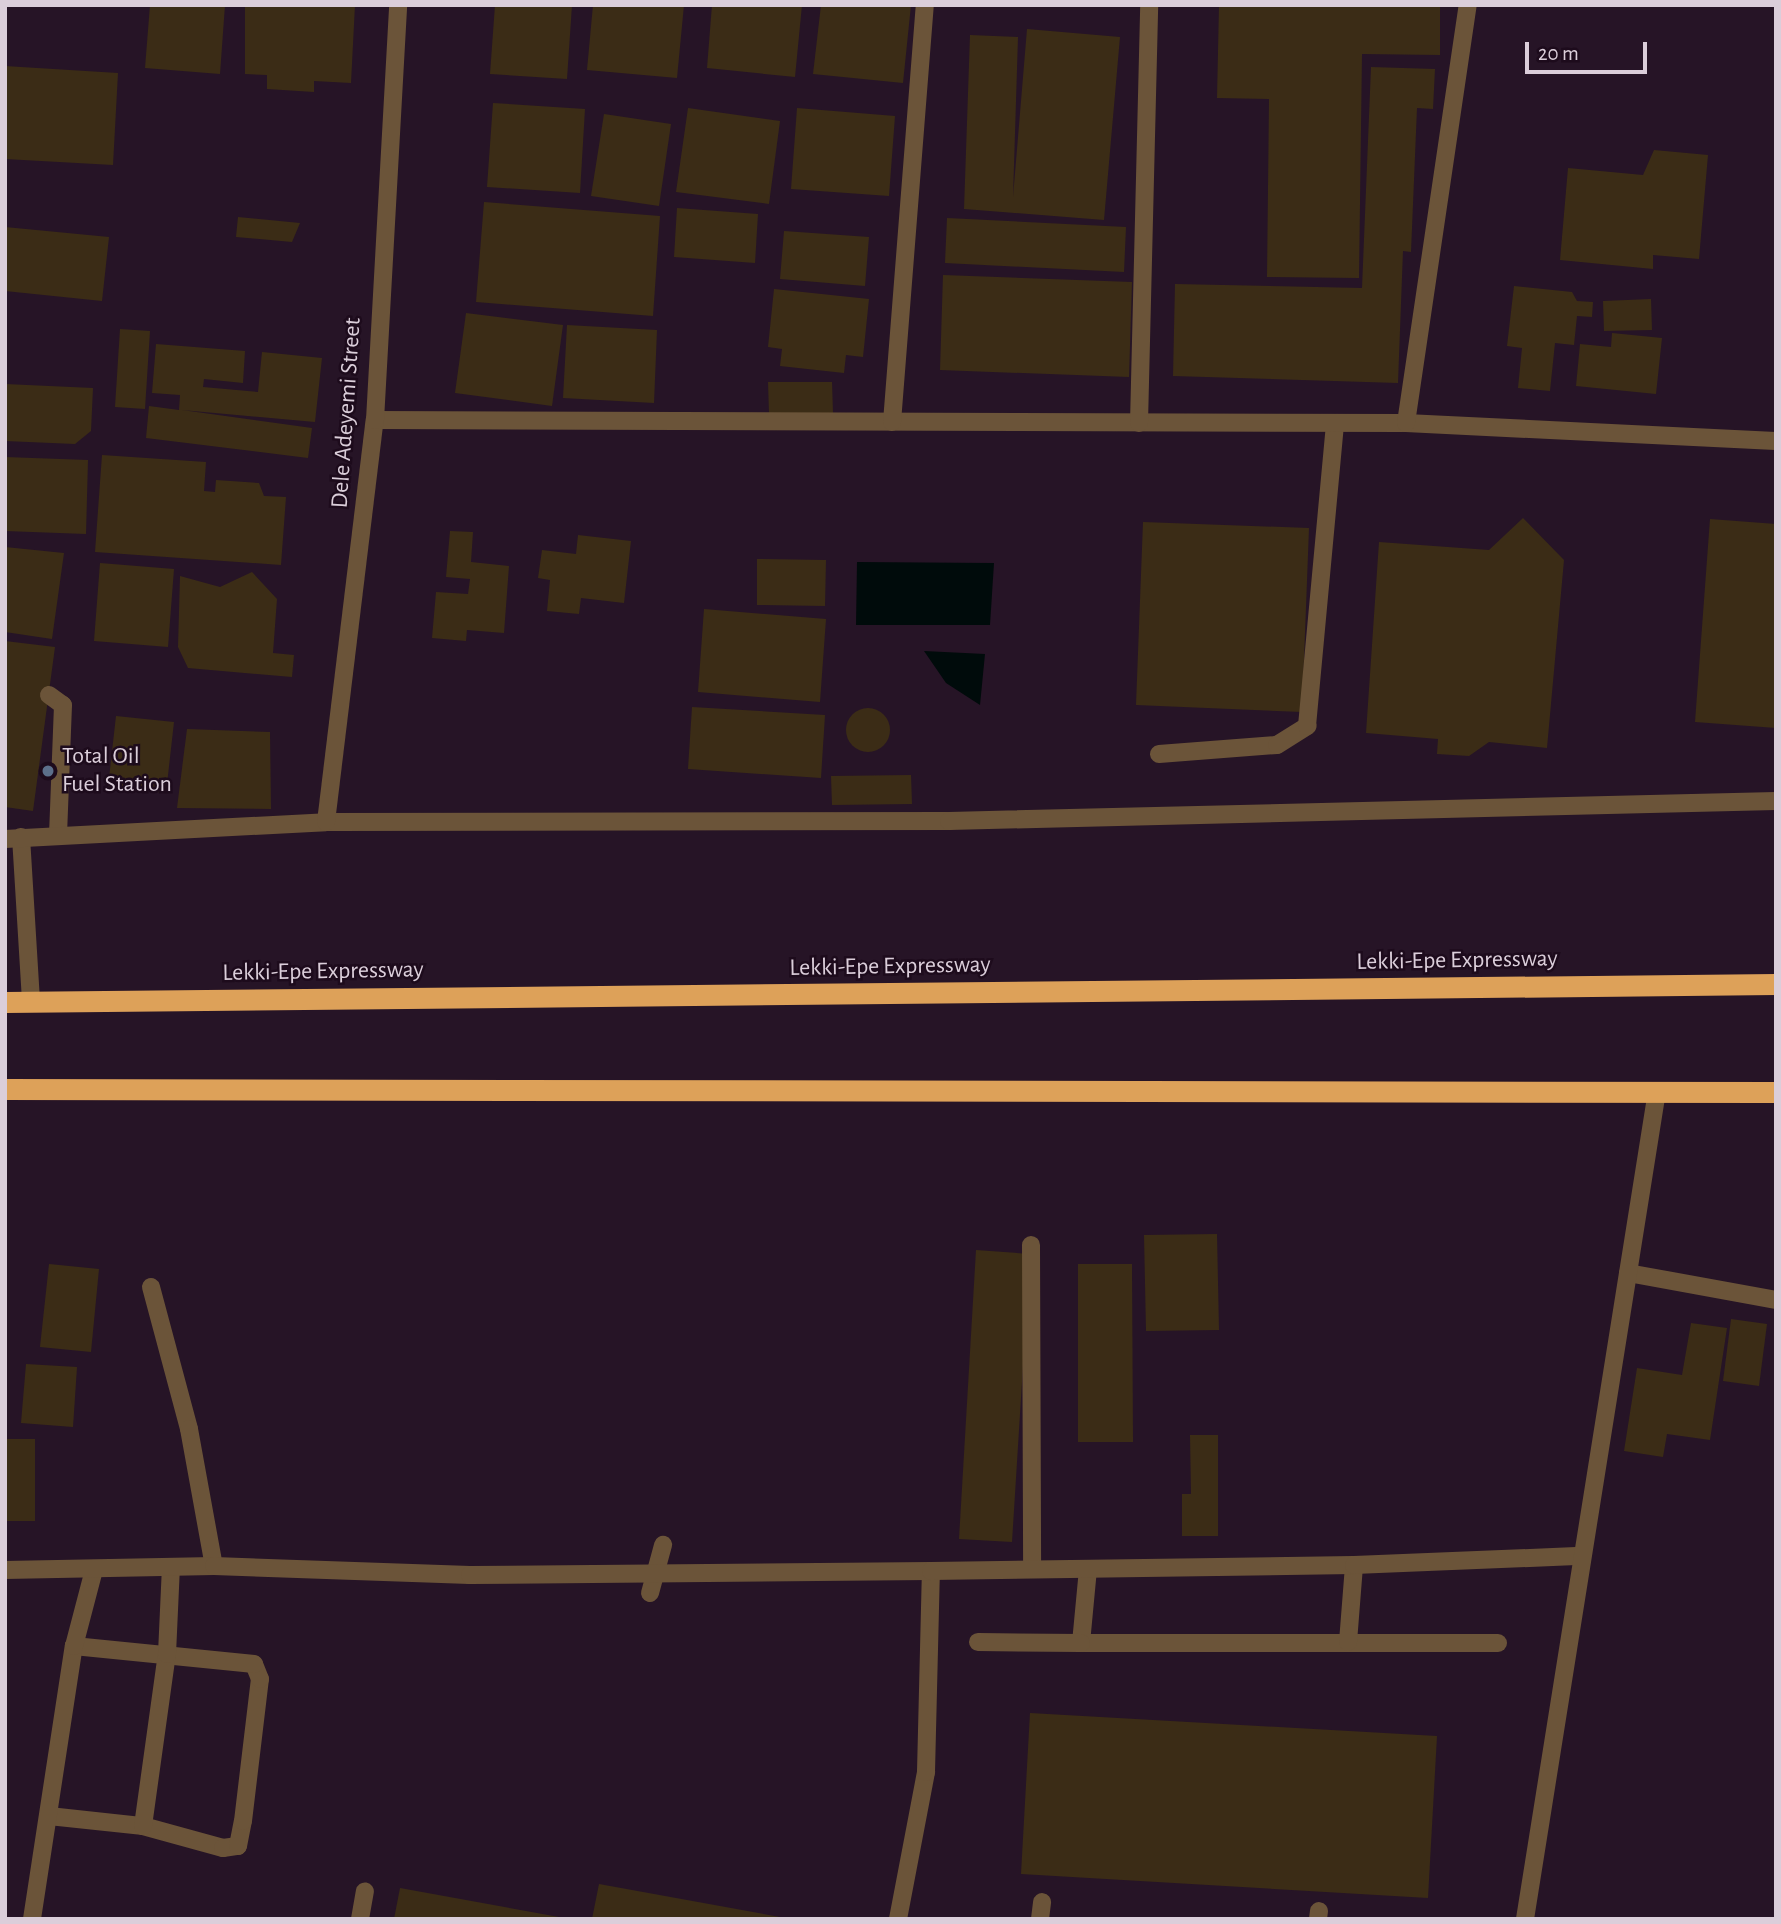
<!DOCTYPE html>
<style>
body{margin:0}
#map{position:relative;width:1781px;height:1924px;overflow:hidden;background:#261426;font-family:"Alegreya Sans",sans-serif}
div>[style]{position:absolute}
.water>*{inset:0;background:#000b0b}
.building>*{inset:0;background:#3b2c16}
.round{border-radius:50%}
.lane>*{height:18px;margin:-9px;padding:0 9px;transform-origin:9px;border-radius:9px;background:#6b5439}
.street>*{height:18px;margin:-9px;padding:0 9px;transform-origin:9px;border-radius:9px;background:#6b5439}
.highway>*{height:21px;margin:-10.5px;padding:0 10.5px;transform-origin:10.5px;border-radius:10.5px;background:#dda159}
.dots>*{width:19px;height:19px;translate:-50% -50%;box-sizing:border-box;border:4px solid #1d0b1c;border-radius:50%}
span{translate:-50% -50%;white-space:nowrap;text-align:center;line-height:1.15;-webkit-text-stroke:5px #1d0b1c;paint-order:stroke}
.street-label{font-size:24px;color:#dbceda}
.poi-label{font-size:24px;color:#dbceda}
.left{translate:0 -50%;text-align:left}
.frame{position:absolute;inset:0;border:7px solid #dbceda;pointer-events:none}
.scale{position:absolute;left:1525px;top:42px;width:122px;height:32px;box-sizing:border-box;border:4px solid #dbceda;border-top:0;padding-left:9px;font-size:21px;line-height:24px;white-space:nowrap;color:#dbceda;-webkit-text-stroke:5px #1d0b1c;paint-order:stroke}
</style>
<div id="map">
<div class="water">
<div style="clip-path:polygon(857px 562px,994px 563px,990px 625px,856px 625px)"></div>
<div style="clip-path:polygon(924px 651px,985px 654px,980px 705px,946px 683px)"></div>
</div>
<div class="building">
<div style="clip-path:polygon(150px 5px,225px 5px,220px 74px,145px 68px)"></div>
<div style="clip-path:polygon(245px 5px,355px 5px,351px 83px,314px 81px,314px 92px,267px 89px,267px 75px,245px 74px)"></div>
<div style="clip-path:polygon(495px 5px,572px 5px,567px 79px,490px 74px)"></div>
<div style="clip-path:polygon(593px 5px,684px 5px,677px 78px,587px 70px)"></div>
<div style="clip-path:polygon(712px 5px,802px 5px,795px 77px,707px 68px)"></div>
<div style="clip-path:polygon(821px 5px,911px 5px,903px 83px,813px 74px)"></div>
<div style="clip-path:polygon(1219px 5px,1440px 5px,1440px 55px,1362px 54px,1359px 278px,1267px 277px,1269px 99px,1217px 98px)"></div>
<div style="clip-path:polygon(1027px 29px,1120px 37px,1104px 220px,964px 209px,970px 35px,1018px 37px,1013px 197px)"></div>
<div style="clip-path:polygon(5px 66px,118px 73px,113px 165px,5px 159px)"></div>
<div style="clip-path:polygon(1371px 67px,1435px 69px,1433px 109px,1417px 108px,1411px 252px,1403px 251px,1398px 383px,1173px 376px,1175px 284px,1362px 288px)"></div>
<div style="clip-path:polygon(493px 103px,585px 109px,580px 193px,487px 187px)"></div>
<div style="clip-path:polygon(688px 108px,780px 121px,769px 204px,676px 192px)"></div>
<div style="clip-path:polygon(797px 108px,895px 116px,889px 196px,791px 189px)"></div>
<div style="clip-path:polygon(604px 114px,671px 124px,659px 206px,591px 196px)"></div>
<div style="clip-path:polygon(1654px 150px,1708px 155px,1699px 259px,1653px 255px,1653px 269px,1560px 260px,1568px 168px,1643px 175px)"></div>
<div style="clip-path:polygon(484px 202px,660px 216px,653px 316px,476px 302px)"></div>
<div style="clip-path:polygon(677px 208px,758px 214px,755px 263px,674px 257px)"></div>
<div style="clip-path:polygon(238px 217px,300px 223px,292px 242px,236px 237px)"></div>
<div style="clip-path:polygon(947px 218px,1126px 227px,1124px 272px,945px 263px)"></div>
<div style="clip-path:polygon(5px 227px,109px 237px,102px 301px,5px 291px)"></div>
<div style="clip-path:polygon(784px 231px,869px 237px,865px 286px,780px 279px)"></div>
<div style="clip-path:polygon(943px 275px,1132px 282px,1129px 377px,940px 370px)"></div>
<div style="clip-path:polygon(1514px 286px,1572px 292px,1577px 301px,1593px 302px,1592px 317px,1577px 316px,1574px 345px,1555px 343px,1550px 391px,1518px 388px,1522px 348px,1507px 346px)"></div>
<div style="clip-path:polygon(774px 289px,869px 299px,863px 357px,846px 355px,844px 373px,780px 366px,782px 349px,768px 347px)"></div>
<div style="clip-path:polygon(1651px 299px,1652px 330px,1604px 331px,1603px 301px)"></div>
<div style="clip-path:polygon(466px 313px,563px 325px,552px 406px,455px 393px)"></div>
<div style="clip-path:polygon(567px 325px,657px 330px,654px 403px,563px 398px)"></div>
<div style="clip-path:polygon(120px 329px,150px 331px,145px 409px,115px 407px)"></div>
<div style="clip-path:polygon(1612px 333px,1662px 338px,1656px 394px,1576px 386px,1580px 344px,1611px 347px)"></div>
<div style="clip-path:polygon(156px 344px,245px 351px,243px 383px,204px 379px,203px 387px,258px 392px,262px 352px,322px 358px,315px 422px,182px 410px,312px 428px,308px 458px,146px 438px,149px 406px,179px 410px,180px 395px,152px 393px)"></div>
<div style="clip-path:polygon(768px 382px,832px 382px,833px 413px,769px 413px)"></div>
<div style="clip-path:polygon(5px 384px,93px 388px,91px 431px,75px 444px,5px 441px)"></div>
<div style="clip-path:polygon(102px 455px,206px 462px,204px 491px,215px 492px,216px 480px,259px 483px,264px 496px,286px 497px,281px 565px,95px 552px)"></div>
<div style="clip-path:polygon(5px 457px,88px 460px,86px 534px,5px 531px)"></div>
<div style="clip-path:polygon(1523px 518px,1564px 560px,1547px 748px,1489px 742px,1469px 756px,1437px 754px,1438px 739px,1366px 733px,1379px 542px,1489px 550px)"></div>
<div style="clip-path:polygon(1710px 519px,1776px 524px,1776px 728px,1695px 722px)"></div>
<div style="clip-path:polygon(1143px 522px,1309px 528px,1302px 712px,1136px 705px)"></div>
<div style="clip-path:polygon(450px 531px,473px 532px,471px 562px,509px 566px,504px 633px,467px 630px,466px 641px,432px 638px,436px 592px,468px 594px,470px 579px,446px 577px)"></div>
<div style="clip-path:polygon(578px 535px,631px 541px,624px 603px,581px 598px,579px 614px,547px 611px,550px 580px,538px 578px,542px 550px,576px 554px)"></div>
<div style="clip-path:polygon(5px 547px,64px 553px,52px 639px,5px 632px)"></div>
<div style="clip-path:polygon(757px 559px,826px 560px,825px 606px,757px 605px)"></div>
<div style="clip-path:polygon(100px 563px,174px 569px,168px 647px,94px 641px)"></div>
<div style="clip-path:polygon(252px 572px,277px 599px,273px 653px,294px 655px,292px 677px,188px 668px,178px 647px,180px 576px,220px 587px)"></div>
<div style="clip-path:polygon(704px 609px,826px 619px,820px 702px,698px 692px)"></div>
<div style="clip-path:polygon(5px 641px,55px 647px,33px 811px,5px 807px)"></div>
<div style="clip-path:polygon(692px 707px,825px 715px,821px 778px,688px 769px)"></div>
<div class="round" style="left:846px;top:708px;width:44px;height:44px"></div>
<div style="clip-path:polygon(116px 716px,174px 722px,166px 793px,108px 787px)"></div>
<div style="clip-path:polygon(187px 729px,270px 732px,271px 809px,177px 808px)"></div>
<div style="clip-path:polygon(911px 775px,912px 804px,832px 805px,831px 776px)"></div>
<div style="clip-path:polygon(1217px 1234px,1219px 1330px,1146px 1331px,1144px 1235px)"></div>
<div style="clip-path:polygon(976px 1250px,1030px 1254px,1012px 1542px,959px 1539px)"></div>
<div style="clip-path:polygon(49px 1264px,99px 1269px,91px 1352px,40px 1347px)"></div>
<div style="clip-path:polygon(1078px 1264px,1132px 1264px,1133px 1442px,1078px 1442px)"></div>
<div style="clip-path:polygon(1731px 1319px,1767px 1324px,1759px 1386px,1723px 1381px)"></div>
<div style="clip-path:polygon(1691px 1323px,1727px 1328px,1710px 1440px,1667px 1434px,1663px 1457px,1624px 1451px,1637px 1368px,1682px 1375px)"></div>
<div style="clip-path:polygon(26px 1364px,77px 1367px,73px 1427px,21px 1423px)"></div>
<div style="clip-path:polygon(1190px 1435px,1218px 1435px,1218px 1536px,1182px 1536px,1182px 1494px,1191px 1494px)"></div>
<div style="clip-path:polygon(5px 1439px,35px 1439px,35px 1521px,5px 1521px)"></div>
<div style="clip-path:polygon(1030px 1713px,1437px 1736px,1428px 1898px,1021px 1874px)"></div>
<div style="clip-path:polygon(599px 1884px,780px 1917px,780px 1919px,592px 1919px)"></div>
<div style="clip-path:polygon(400px 1888px,559px 1917px,559px 1919px,394px 1919px)"></div>
</div>
<div class="lane">
<div style="left:49px;top:695px;width:17px;rotate:36deg"></div>
<div style="left:63px;top:705px;width:131px;rotate:92.2deg"></div>
<div style="left:1159px;top:754px;width:118px;rotate:-4.4deg"></div>
<div style="left:1277px;top:745px;width:36px;rotate:-32deg"></div>
<div style="left:1307px;top:726px;width:304px;rotate:-84.7deg"></div>
<div style="left:21px;top:837px;width:164px;rotate:86.5deg"></div>
<div style="left:5px;top:839px;width:321px;rotate:-3deg"></div>
<div style="left:326px;top:822px;width:623px;rotate:-0.09deg"></div>
<div style="left:949px;top:821px;width:827px;rotate:-1.39deg"></div>
<div style="left:1031px;top:1245px;width:323px;rotate:89.8deg"></div>
<div style="left:151px;top:1287px;width:147px;rotate:75deg"></div>
<div style="left:189px;top:1429px;width:139px;rotate:79.7deg"></div>
<div style="left:1088px;top:1569px;width:74px;rotate:95.4deg"></div>
<div style="left:1081px;top:1643px;width:417px"></div>
<div style="left:650px;top:1593px;width:50px;rotate:-74.8deg"></div>
<div style="left:978px;top:1642px;width:103px;rotate:0.6deg"></div>
<div style="left:1348px;top:1642px;width:77px;rotate:-85.5deg"></div>
<div style="left:49px;top:1816px;width:95px;rotate:6.1deg"></div>
<div style="left:143px;top:1826px;width:83px;rotate:15.4deg"></div>
<div style="left:223px;top:1848px;width:15px;rotate:-8deg"></div>
<div style="left:238px;top:1846px;width:25px;rotate:-79deg"></div>
<div style="left:243px;top:1821px;width:143px;rotate:-83.2deg"></div>
<div style="left:260px;top:1679px;width:16px;rotate:-112deg"></div>
<div style="left:254px;top:1664px;width:181px;rotate:-174.3deg"></div>
<div style="left:143px;top:1826px;width:174px;rotate:-82.1deg"></div>
<div style="left:167px;top:1654px;width:87px;rotate:-87.4deg"></div>
<div style="left:32px;top:1919px;width:276px;rotate:-81.3deg"></div>
<div style="left:74px;top:1646px;width:79px;rotate:-75.3deg"></div>
<div style="left:360px;top:1919px;width:28px;rotate:-80deg"></div>
<div style="left:898px;top:1919px;width:150px;rotate:-79.2deg"></div>
<div style="left:926px;top:1772px;width:201px;rotate:-88.6deg"></div>
<div style="left:1040px;top:1919px;width:17px;rotate:-83deg"></div>
<div style="left:1318px;top:1919px;width:8px;rotate:-83deg"></div>
</div>
<div class="street">
<div style="left:375px;top:420px;width:1031px;rotate:0.17deg"></div>
<div style="left:1406px;top:423px;width:370px;rotate:2.8deg"></div>
<div style="left:892px;top:422px;width:418px;rotate:-85.5deg"></div>
<div style="left:1139px;top:423px;width:418px;rotate:-88.6deg"></div>
<div style="left:1406px;top:423px;width:423px;rotate:-81.6deg"></div>
<div style="left:326px;top:822px;width:405px;rotate:-83.1deg"></div>
<div style="left:375px;top:420px;width:416px;rotate:-86.8deg"></div>
<div style="left:1628px;top:1273px;width:150px;rotate:10.3deg"></div>
<div style="left:5px;top:1570px;width:209px;rotate:-1.1deg"></div>
<div style="left:214px;top:1566px;width:256px;rotate:2deg"></div>
<div style="left:470px;top:1575px;width:461px;rotate:-0.5deg"></div>
<div style="left:931px;top:1571px;width:423px;rotate:-0.8deg"></div>
<div style="left:1354px;top:1565px;width:228px;rotate:-2.3deg"></div>
<div style="left:1525px;top:1919px;width:838px;rotate:-80.94deg"></div>
</div>
<div class="highway">
<div style="left:5px;top:1002px;width:1771px;rotate:-0.58deg"></div>
<div style="left:5px;top:1089px;width:1771px;rotate:0.1deg"></div>
</div>
<div class="dots">
<div style="left:48px;top:771px;background:#5c6f8a"></div>
</div>
<div class="street-label">
<span style="left:347px;top:413px;rotate:-86deg">Dele Adeyemi Street</span>
<span style="left:1457px;top:961px;rotate:-1deg">Lekki-Epe Expressway</span>
<span style="left:890px;top:967px;rotate:-1deg">Lekki-Epe Expressway</span>
<span style="left:323px;top:972px;rotate:-1deg">Lekki-Epe Expressway</span>
</div>
<div class="poi-label">
<span class="left" style="left:62px;top:771px">Total Oil<br>Fuel Station</span>
</div>
<div class="frame"></div>
<div class="scale">20 m</div>
</div>
